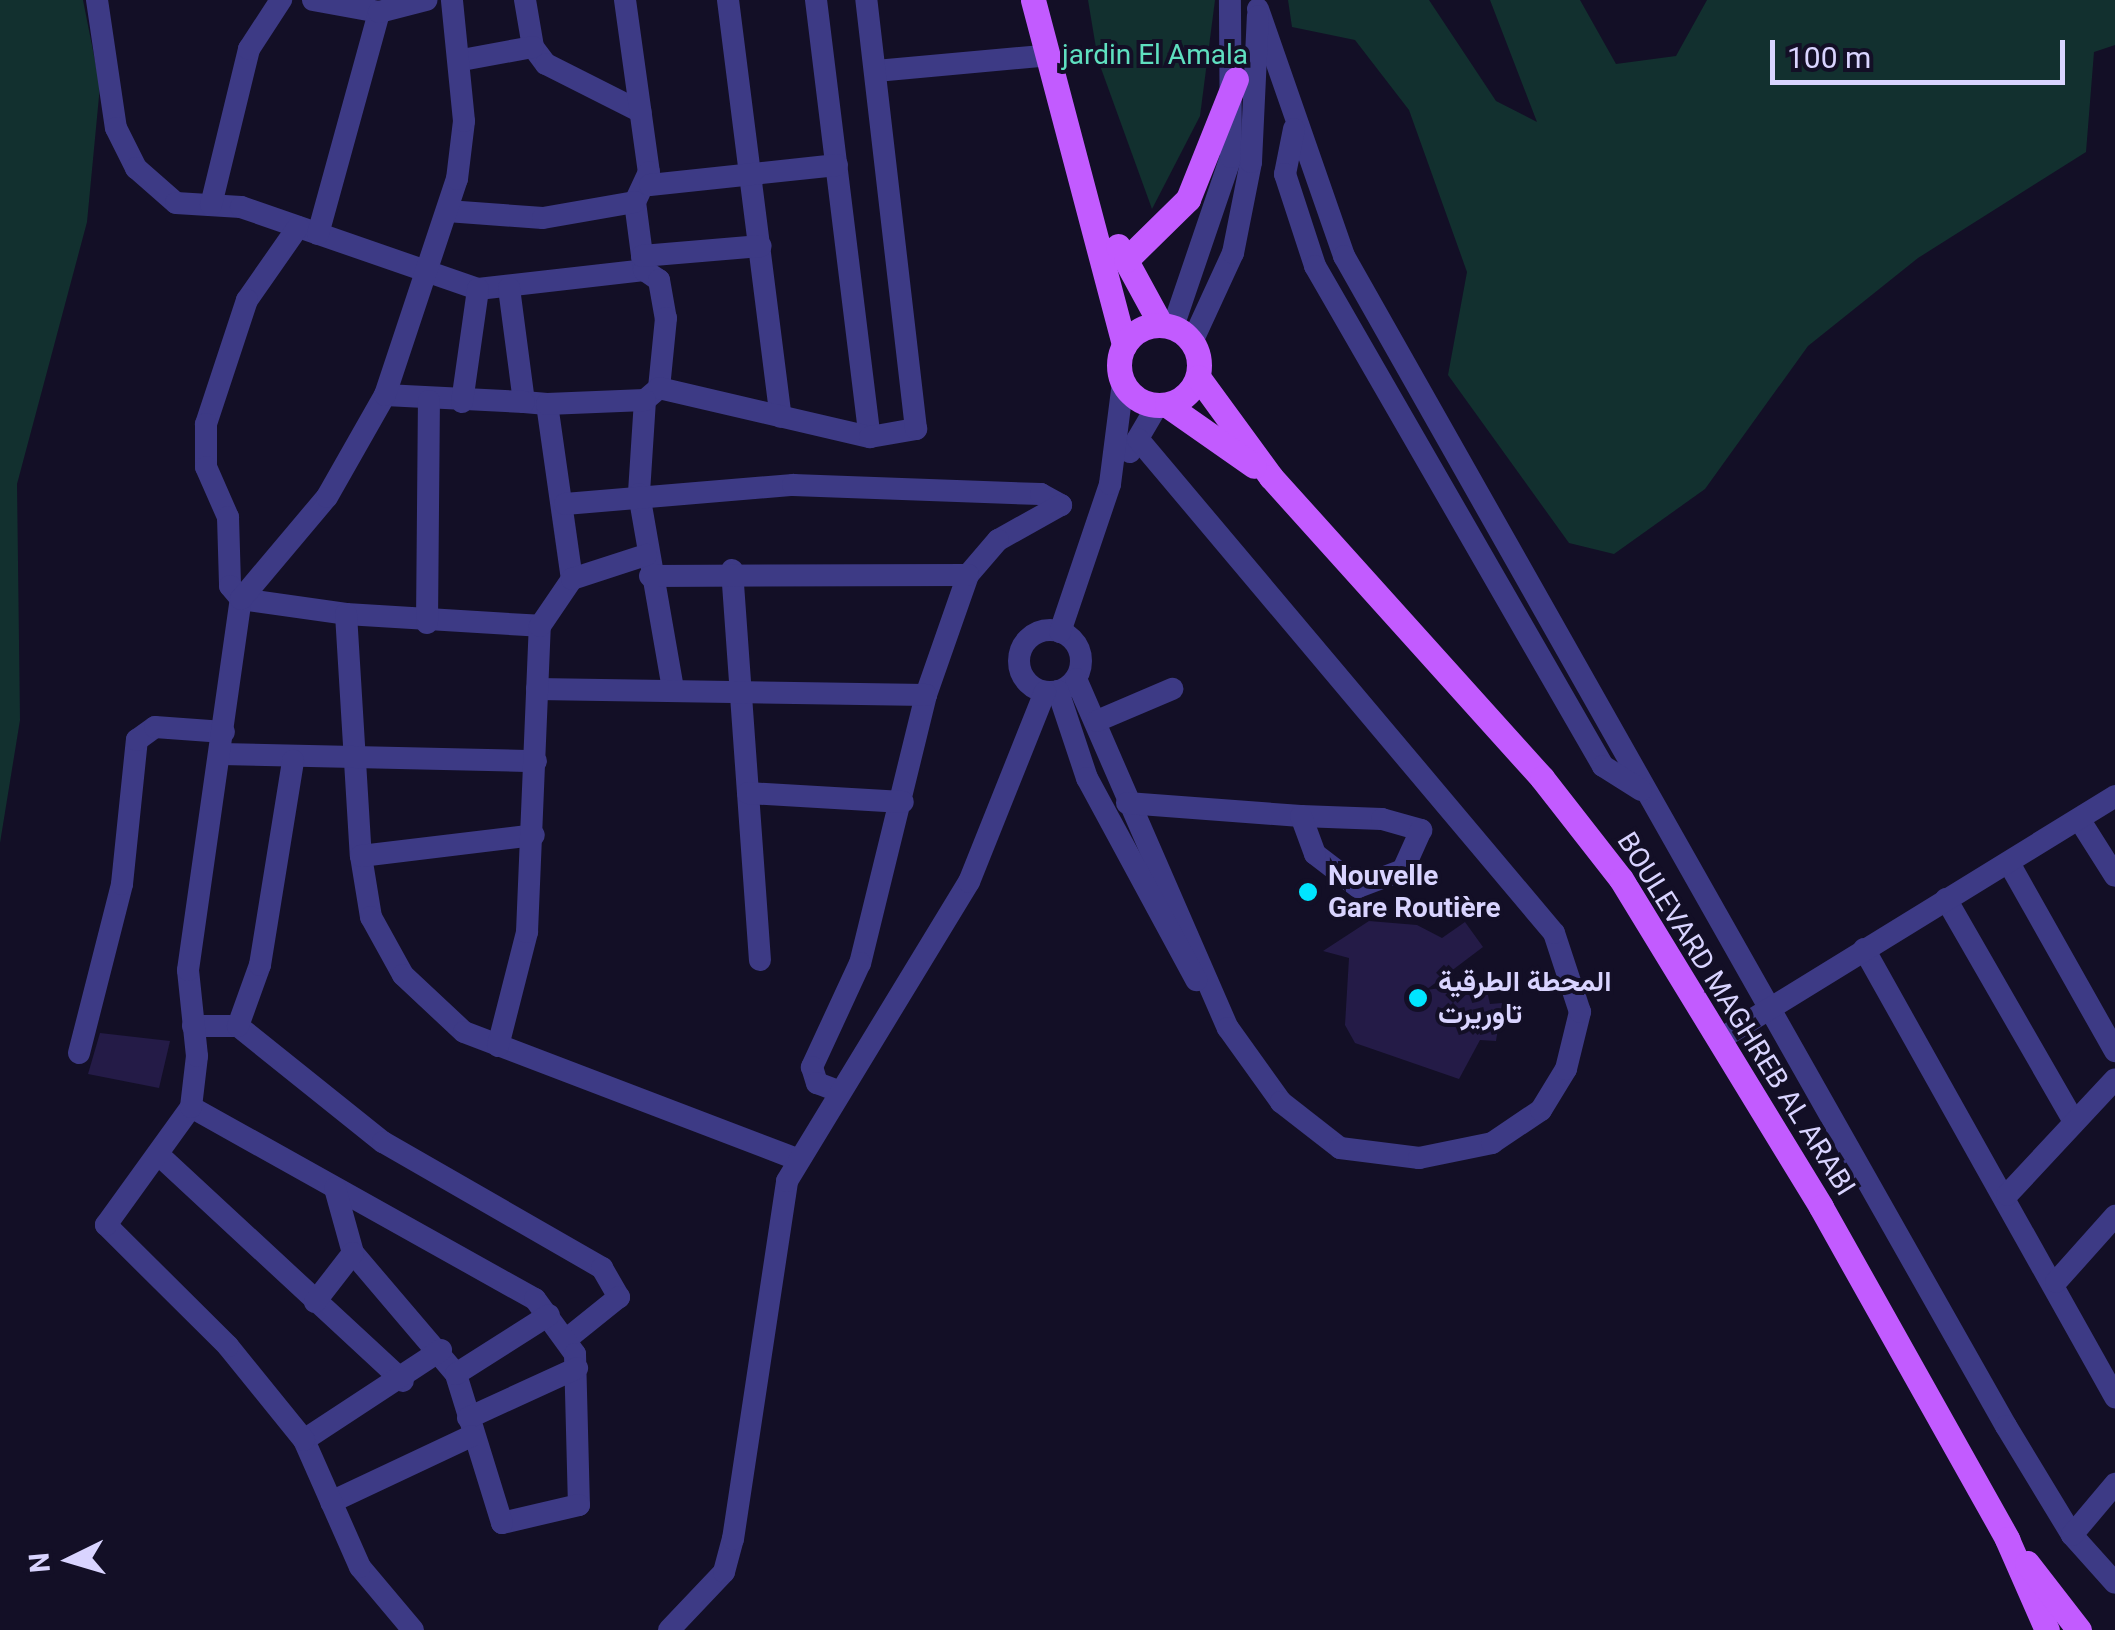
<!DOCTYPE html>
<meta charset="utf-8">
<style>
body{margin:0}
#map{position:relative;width:2115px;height:1630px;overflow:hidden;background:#130f26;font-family:Roboto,Vazirmatn,sans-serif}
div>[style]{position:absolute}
.green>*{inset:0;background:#12302f}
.building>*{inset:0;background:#241b47}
.minor>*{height:22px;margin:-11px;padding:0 11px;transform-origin:11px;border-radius:11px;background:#3d3a85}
.minor>.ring{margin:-11px;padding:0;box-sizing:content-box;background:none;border:22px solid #3d3a85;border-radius:50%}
.major>*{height:25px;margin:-12.5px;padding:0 12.5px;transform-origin:12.5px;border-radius:12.5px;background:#c25bff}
.major>.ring{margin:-12.5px;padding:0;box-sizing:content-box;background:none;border:25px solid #c25bff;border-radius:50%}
.dots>*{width:28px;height:28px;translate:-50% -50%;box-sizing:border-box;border:5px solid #130f26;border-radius:50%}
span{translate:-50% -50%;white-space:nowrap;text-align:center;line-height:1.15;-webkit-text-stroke:8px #130f26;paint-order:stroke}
.park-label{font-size:28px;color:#5fe0c0}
.poi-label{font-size:28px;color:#d9d4ff;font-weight:700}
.left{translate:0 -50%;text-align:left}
.street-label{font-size:28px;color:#d9d4ff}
.north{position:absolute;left:20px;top:1510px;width:100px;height:100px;-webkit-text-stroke:8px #130f26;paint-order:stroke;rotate:265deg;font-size:28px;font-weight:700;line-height:40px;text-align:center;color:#d9d4ff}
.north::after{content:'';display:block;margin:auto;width:35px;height:45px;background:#d9d4ff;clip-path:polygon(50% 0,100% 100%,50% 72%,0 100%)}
.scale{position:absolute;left:1770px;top:40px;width:295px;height:45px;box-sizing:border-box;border:5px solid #d9d4ff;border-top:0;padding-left:12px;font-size:30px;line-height:35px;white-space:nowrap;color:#d9d4ff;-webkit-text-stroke:8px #130f26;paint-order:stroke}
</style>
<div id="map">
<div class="green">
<div style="clip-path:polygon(0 0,83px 0,100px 86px,87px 222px,17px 484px,20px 720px,0 843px)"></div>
<div style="clip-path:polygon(1088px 0,1215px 0,1200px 116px,1152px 209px,1098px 60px)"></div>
<div style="clip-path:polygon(1288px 0,1429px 0,1496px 101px,1537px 122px,1490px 0,1580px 0,1616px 64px,1676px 56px,1707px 0,2115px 0,2115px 45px,2094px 52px,2086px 152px,1918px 258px,1808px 346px,1705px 489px,1614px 554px,1569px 543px,1448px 375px,1467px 272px,1409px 110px,1355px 40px,1292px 27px)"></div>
</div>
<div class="building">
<div style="clip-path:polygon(1369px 921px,1417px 925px,1442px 938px,1465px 922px,1483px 947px,1426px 990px,1485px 982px,1490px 1004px,1502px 1003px,1496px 1041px,1480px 1040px,1459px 1079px,1355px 1043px,1345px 1025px,1349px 958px,1323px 951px)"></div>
<div style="clip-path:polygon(100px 1033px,170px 1041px,159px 1088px,88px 1074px)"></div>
</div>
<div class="minor">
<div style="left:97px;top:0;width:129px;rotate:81.6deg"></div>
<div style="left:116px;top:128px;width:45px;rotate:63.4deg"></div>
<div style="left:136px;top:168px;width:53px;rotate:41.2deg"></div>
<div style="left:176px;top:203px;width:65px;rotate:3.5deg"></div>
<div style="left:241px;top:207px;width:251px;rotate:19.1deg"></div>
<div style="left:478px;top:289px;width:167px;rotate:-6.5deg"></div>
<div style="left:313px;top:0;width:67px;rotate:10.3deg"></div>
<div style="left:525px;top:0;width:48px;rotate:80.3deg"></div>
<div style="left:533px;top:47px;width:21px;rotate:53deg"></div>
<div style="left:546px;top:64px;width:106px;rotate:26.8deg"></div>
<div style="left:625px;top:0;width:174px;rotate:82.1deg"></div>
<div style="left:649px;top:172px;width:33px;rotate:115deg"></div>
<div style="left:635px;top:202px;width:69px;rotate:82.5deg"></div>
<div style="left:644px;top:270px;width:18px;rotate:34deg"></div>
<div style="left:659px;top:280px;width:39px;rotate:80deg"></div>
<div style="left:666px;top:318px;width:70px;rotate:95.7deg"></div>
<div style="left:659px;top:388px;width:18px;rotate:139deg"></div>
<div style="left:645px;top:400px;width:94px;rotate:93.7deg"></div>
<div style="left:639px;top:494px;width:197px;rotate:80.1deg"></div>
<div style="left:728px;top:0;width:420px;rotate:82.8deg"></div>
<div style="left:816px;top:0;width:440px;rotate:83deg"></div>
<div style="left:1258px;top:9px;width:262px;rotate:70.8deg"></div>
<div style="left:1344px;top:256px;width:1344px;rotate:60.5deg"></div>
<div style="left:2006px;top:1426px;width:127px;rotate:58.8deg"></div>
<div style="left:2072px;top:1535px;width:64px;rotate:48.1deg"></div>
<div style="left:462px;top:60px;width:72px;rotate:-10.4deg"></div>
<div style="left:876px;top:71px;width:167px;rotate:-5.2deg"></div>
<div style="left:1294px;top:129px;width:46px;rotate:101.3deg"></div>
<div style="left:1285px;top:174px;width:97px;rotate:71.9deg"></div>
<div style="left:1315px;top:266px;width:577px;rotate:60.06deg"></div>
<div style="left:1603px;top:766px;width:45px;rotate:32.3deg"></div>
<div style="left:650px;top:185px;width:188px;rotate:-6.1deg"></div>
<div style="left:211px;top:205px;width:161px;rotate:-76.3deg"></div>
<div style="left:249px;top:49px;width:59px;rotate:-56.9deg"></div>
<div style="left:447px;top:211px;width:96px;rotate:4.2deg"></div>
<div style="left:543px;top:218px;width:93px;rotate:-9.9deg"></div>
<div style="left:298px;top:227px;width:89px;rotate:124.9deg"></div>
<div style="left:247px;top:300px;width:131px;rotate:108.3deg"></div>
<div style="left:206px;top:424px;width:43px;rotate:90deg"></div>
<div style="left:206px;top:467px;width:55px;rotate:66.3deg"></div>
<div style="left:228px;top:517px;width:69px;rotate:88.3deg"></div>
<div style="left:230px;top:586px;width:17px;rotate:50deg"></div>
<div style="left:241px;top:599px;width:106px;rotate:8.1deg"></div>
<div style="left:346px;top:614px;width:194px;rotate:3.5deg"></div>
<div style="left:318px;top:234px;width:230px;rotate:-74.6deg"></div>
<div style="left:379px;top:12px;width:49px;rotate:-14.3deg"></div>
<div style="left:642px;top:256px;width:119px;rotate:-4.8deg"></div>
<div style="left:509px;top:288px;width:115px;rotate:82.5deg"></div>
<div style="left:524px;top:402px;width:23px;rotate:5deg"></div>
<div style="left:547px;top:404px;width:177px;rotate:81.9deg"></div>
<div style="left:1173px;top:327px;width:180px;rotate:-71.2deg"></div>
<div style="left:1231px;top:157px;width:157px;rotate:-90.4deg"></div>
<div style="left:1192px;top:342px;width:98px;rotate:-65.3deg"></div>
<div style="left:1233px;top:253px;width:93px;rotate:-78.8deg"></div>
<div style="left:1251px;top:162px;width:146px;rotate:-87.3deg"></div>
<div style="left:659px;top:388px;width:217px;rotate:13.1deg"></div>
<div style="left:870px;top:437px;width:47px;rotate:-9.9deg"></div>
<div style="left:916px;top:429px;width:432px;rotate:-96.6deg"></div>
<div style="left:385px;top:395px;width:139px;rotate:2.9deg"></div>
<div style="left:462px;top:402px;width:114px;rotate:-81.9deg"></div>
<div style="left:547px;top:404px;width:98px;rotate:-2.3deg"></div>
<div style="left:1130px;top:452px;width:53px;rotate:-59.6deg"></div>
<div style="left:565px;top:504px;width:229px;rotate:-4.8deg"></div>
<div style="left:793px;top:485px;width:248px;rotate:2.1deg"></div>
<div style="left:1041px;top:494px;width:23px;rotate:29deg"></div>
<div style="left:1061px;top:505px;width:72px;rotate:150.9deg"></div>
<div style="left:998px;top:540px;width:46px;rotate:130.6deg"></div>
<div style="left:968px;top:575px;width:127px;rotate:109.3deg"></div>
<div style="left:926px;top:695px;width:276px;rotate:103.8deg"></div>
<div style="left:860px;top:963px;width:115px;rotate:114.8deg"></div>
<div style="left:812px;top:1067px;width:17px;rotate:73deg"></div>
<div style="left:817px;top:1083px;width:19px;rotate:21deg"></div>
<div style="left:732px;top:570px;width:391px;rotate:85.9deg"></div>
<div style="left:650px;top:576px;width:318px;rotate:-0.2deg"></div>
<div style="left:346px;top:614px;width:242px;rotate:86.5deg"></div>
<div style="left:361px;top:856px;width:62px;rotate:80.7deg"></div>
<div style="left:371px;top:917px;width:66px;rotate:61.1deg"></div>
<div style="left:403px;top:975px;width:83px;rotate:43.1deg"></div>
<div style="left:464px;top:1032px;width:355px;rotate:20.9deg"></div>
<div style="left:427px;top:623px;width:222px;rotate:-89.5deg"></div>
<div class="ring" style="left:1019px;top:630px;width:40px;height:40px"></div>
<div style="left:1060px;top:632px;width:156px;rotate:-71.3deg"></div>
<div style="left:1110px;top:484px;width:102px;rotate:-82.7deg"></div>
<div style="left:1076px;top:679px;width:381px;rotate:66.5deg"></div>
<div style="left:1228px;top:1028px;width:91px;rotate:54.4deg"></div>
<div style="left:1281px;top:1102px;width:75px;rotate:37.9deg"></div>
<div style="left:1340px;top:1148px;width:80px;rotate:7.2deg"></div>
<div style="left:1419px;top:1158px;width:75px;rotate:-11.6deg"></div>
<div style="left:1492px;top:1143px;width:59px;rotate:-34deg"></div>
<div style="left:1541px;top:1110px;width:48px;rotate:-58.6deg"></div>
<div style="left:1566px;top:1069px;width:59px;rotate:-76.2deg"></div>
<div style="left:1580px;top:1012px;width:83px;rotate:-108.2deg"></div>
<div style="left:1554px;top:933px;width:646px;rotate:-130.1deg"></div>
<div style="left:537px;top:689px;width:389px;rotate:0.9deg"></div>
<div style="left:1058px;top:691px;width:92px;rotate:71.6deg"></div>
<div style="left:1087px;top:778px;width:230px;rotate:61.6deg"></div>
<div style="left:1097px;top:721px;width:82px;rotate:-23.1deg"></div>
<div style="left:221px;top:754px;width:315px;rotate:1.3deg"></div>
<div style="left:748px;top:793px;width:155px;rotate:3.3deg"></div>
<div style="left:1127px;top:803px;width:174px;rotate:4.3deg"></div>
<div style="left:1301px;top:816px;width:81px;rotate:2.1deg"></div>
<div style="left:1382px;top:819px;width:41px;rotate:15.8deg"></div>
<div style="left:1421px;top:830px;width:44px;rotate:114.2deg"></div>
<div style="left:1403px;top:870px;width:48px;rotate:159.3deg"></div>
<div style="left:1358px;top:887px;width:54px;rotate:-142.5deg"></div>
<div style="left:1315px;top:854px;width:40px;rotate:-110.2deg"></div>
<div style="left:2079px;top:819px;width:67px;rotate:57.7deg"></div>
<div style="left:361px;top:856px;width:174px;rotate:-6.9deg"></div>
<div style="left:2009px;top:863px;width:216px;rotate:60.6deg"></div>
<div style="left:1946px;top:899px;width:257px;rotate:60.1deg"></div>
<div style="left:1864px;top:949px;width:514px;rotate:60.74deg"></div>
<div style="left:193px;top:1026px;width:45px"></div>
<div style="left:238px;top:1026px;width:186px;rotate:38.7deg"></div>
<div style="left:383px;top:1142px;width:253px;rotate:29.9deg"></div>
<div style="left:602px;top:1268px;width:34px;rotate:60deg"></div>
<div style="left:619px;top:1297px;width:65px;rotate:141.2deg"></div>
<div style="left:238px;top:1026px;width:65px;rotate:-70.2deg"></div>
<div style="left:260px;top:965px;width:207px;rotate:-80.8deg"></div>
<div style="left:1722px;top:1038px;width:462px;rotate:-31.6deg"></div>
<div style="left:498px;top:1046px;width:118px;rotate:-75.7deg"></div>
<div style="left:527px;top:932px;width:306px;rotate:-87.6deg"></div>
<div style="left:540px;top:626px;width:57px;rotate:-55.8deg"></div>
<div style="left:572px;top:579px;width:78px;rotate:-18deg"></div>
<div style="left:79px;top:1053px;width:174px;rotate:-75.7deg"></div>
<div style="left:122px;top:884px;width:145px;rotate:-84.1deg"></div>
<div style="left:137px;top:740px;width:22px;rotate:-36deg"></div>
<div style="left:155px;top:727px;width:69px;rotate:4.1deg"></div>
<div style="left:191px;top:1107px;width:394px;rotate:29.2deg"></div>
<div style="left:535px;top:1299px;width:68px;rotate:54deg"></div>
<div style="left:575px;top:1354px;width:151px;rotate:88.5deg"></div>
<div style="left:579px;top:1505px;width:79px;rotate:166.8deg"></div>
<div style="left:502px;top:1523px;width:156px;rotate:-107.2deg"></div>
<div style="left:456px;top:1374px;width:159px;rotate:-130.4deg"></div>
<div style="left:353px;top:1253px;width:67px;rotate:-105.5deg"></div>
<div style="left:160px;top:1156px;width:331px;rotate:42.8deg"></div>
<div style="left:2007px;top:1195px;width:158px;rotate:-47deg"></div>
<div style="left:2056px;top:1282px;width:89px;rotate:-48.2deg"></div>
<div style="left:315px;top:1302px;width:62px;rotate:-52.2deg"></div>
<div style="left:456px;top:1374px;width:110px;rotate:-32.4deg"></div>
<div style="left:468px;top:1418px;width:120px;rotate:-24.6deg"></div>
<div style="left:304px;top:1440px;width:164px;rotate:-33.3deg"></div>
<div style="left:331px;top:1502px;width:155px;rotate:-25.2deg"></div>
<div style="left:2072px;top:1535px;width:67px;rotate:-49.9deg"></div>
<div style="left:413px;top:1630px;width:82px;rotate:-130.1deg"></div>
<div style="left:360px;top:1567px;width:139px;rotate:-113.8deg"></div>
<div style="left:304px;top:1440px;width:121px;rotate:-129deg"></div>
<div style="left:228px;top:1346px;width:172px;rotate:-135.2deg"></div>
<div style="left:106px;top:1225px;width:145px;rotate:-54.2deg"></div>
<div style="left:191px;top:1107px;width:51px;rotate:-83.3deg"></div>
<div style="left:197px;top:1056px;width:86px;rotate:-96deg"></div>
<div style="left:188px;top:970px;width:375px;rotate:-81.9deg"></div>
<div style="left:241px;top:599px;width:133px;rotate:-49.9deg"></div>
<div style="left:327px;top:497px;width:117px;rotate:-60.4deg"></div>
<div style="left:385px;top:395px;width:228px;rotate:-71.6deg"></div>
<div style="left:457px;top:179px;width:58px;rotate:-83.1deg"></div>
<div style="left:464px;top:121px;width:122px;rotate:-95.7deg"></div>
<div style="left:669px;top:1630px;width:80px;rotate:-46.5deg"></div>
<div style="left:724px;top:1572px;width:34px;rotate:-75deg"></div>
<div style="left:733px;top:1539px;width:362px;rotate:-81.4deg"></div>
<div style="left:787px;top:1181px;width:350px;rotate:-58.7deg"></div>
<div style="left:969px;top:882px;width:205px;rotate:-68.2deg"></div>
</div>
<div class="major">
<div style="left:1033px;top:0;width:357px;rotate:75.2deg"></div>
<div style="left:1118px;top:246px;width:90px;rotate:61.4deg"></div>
<div style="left:1126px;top:260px;width:87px;rotate:-44.5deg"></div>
<div style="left:1188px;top:199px;width:129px;rotate:-68.2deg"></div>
<div class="ring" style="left:1119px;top:325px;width:55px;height:55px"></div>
<div style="left:1198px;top:377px;width:124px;rotate:53.9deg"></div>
<div style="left:1271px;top:477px;width:405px;rotate:48deg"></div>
<div style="left:1542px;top:778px;width:128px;rotate:52deg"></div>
<div style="left:1621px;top:879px;width:384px;rotate:58.6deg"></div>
<div style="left:1821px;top:1207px;width:381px;rotate:60.7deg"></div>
<div style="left:2007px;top:1539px;width:99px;rotate:66.3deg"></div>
<div style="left:1167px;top:405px;width:106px;rotate:35deg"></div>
<div style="left:2027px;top:1563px;width:85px;rotate:52.2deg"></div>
</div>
<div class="dots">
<div style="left:1308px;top:892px;background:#00e5ff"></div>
<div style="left:1418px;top:998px;background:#00e5ff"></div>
</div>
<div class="park-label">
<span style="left:1155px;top:55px">jardin El Amala</span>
</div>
<div class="poi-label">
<span class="left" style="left:1328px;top:892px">Nouvelle<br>Gare Routière</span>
<span class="left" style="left:1438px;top:998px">المحطة الطرقية<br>تاوريرت</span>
</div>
<div class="street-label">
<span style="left:1736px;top:1014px;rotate:58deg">BOULEVARD MAGHREB AL ARABI</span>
</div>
<div class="north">N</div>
<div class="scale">100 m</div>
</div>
